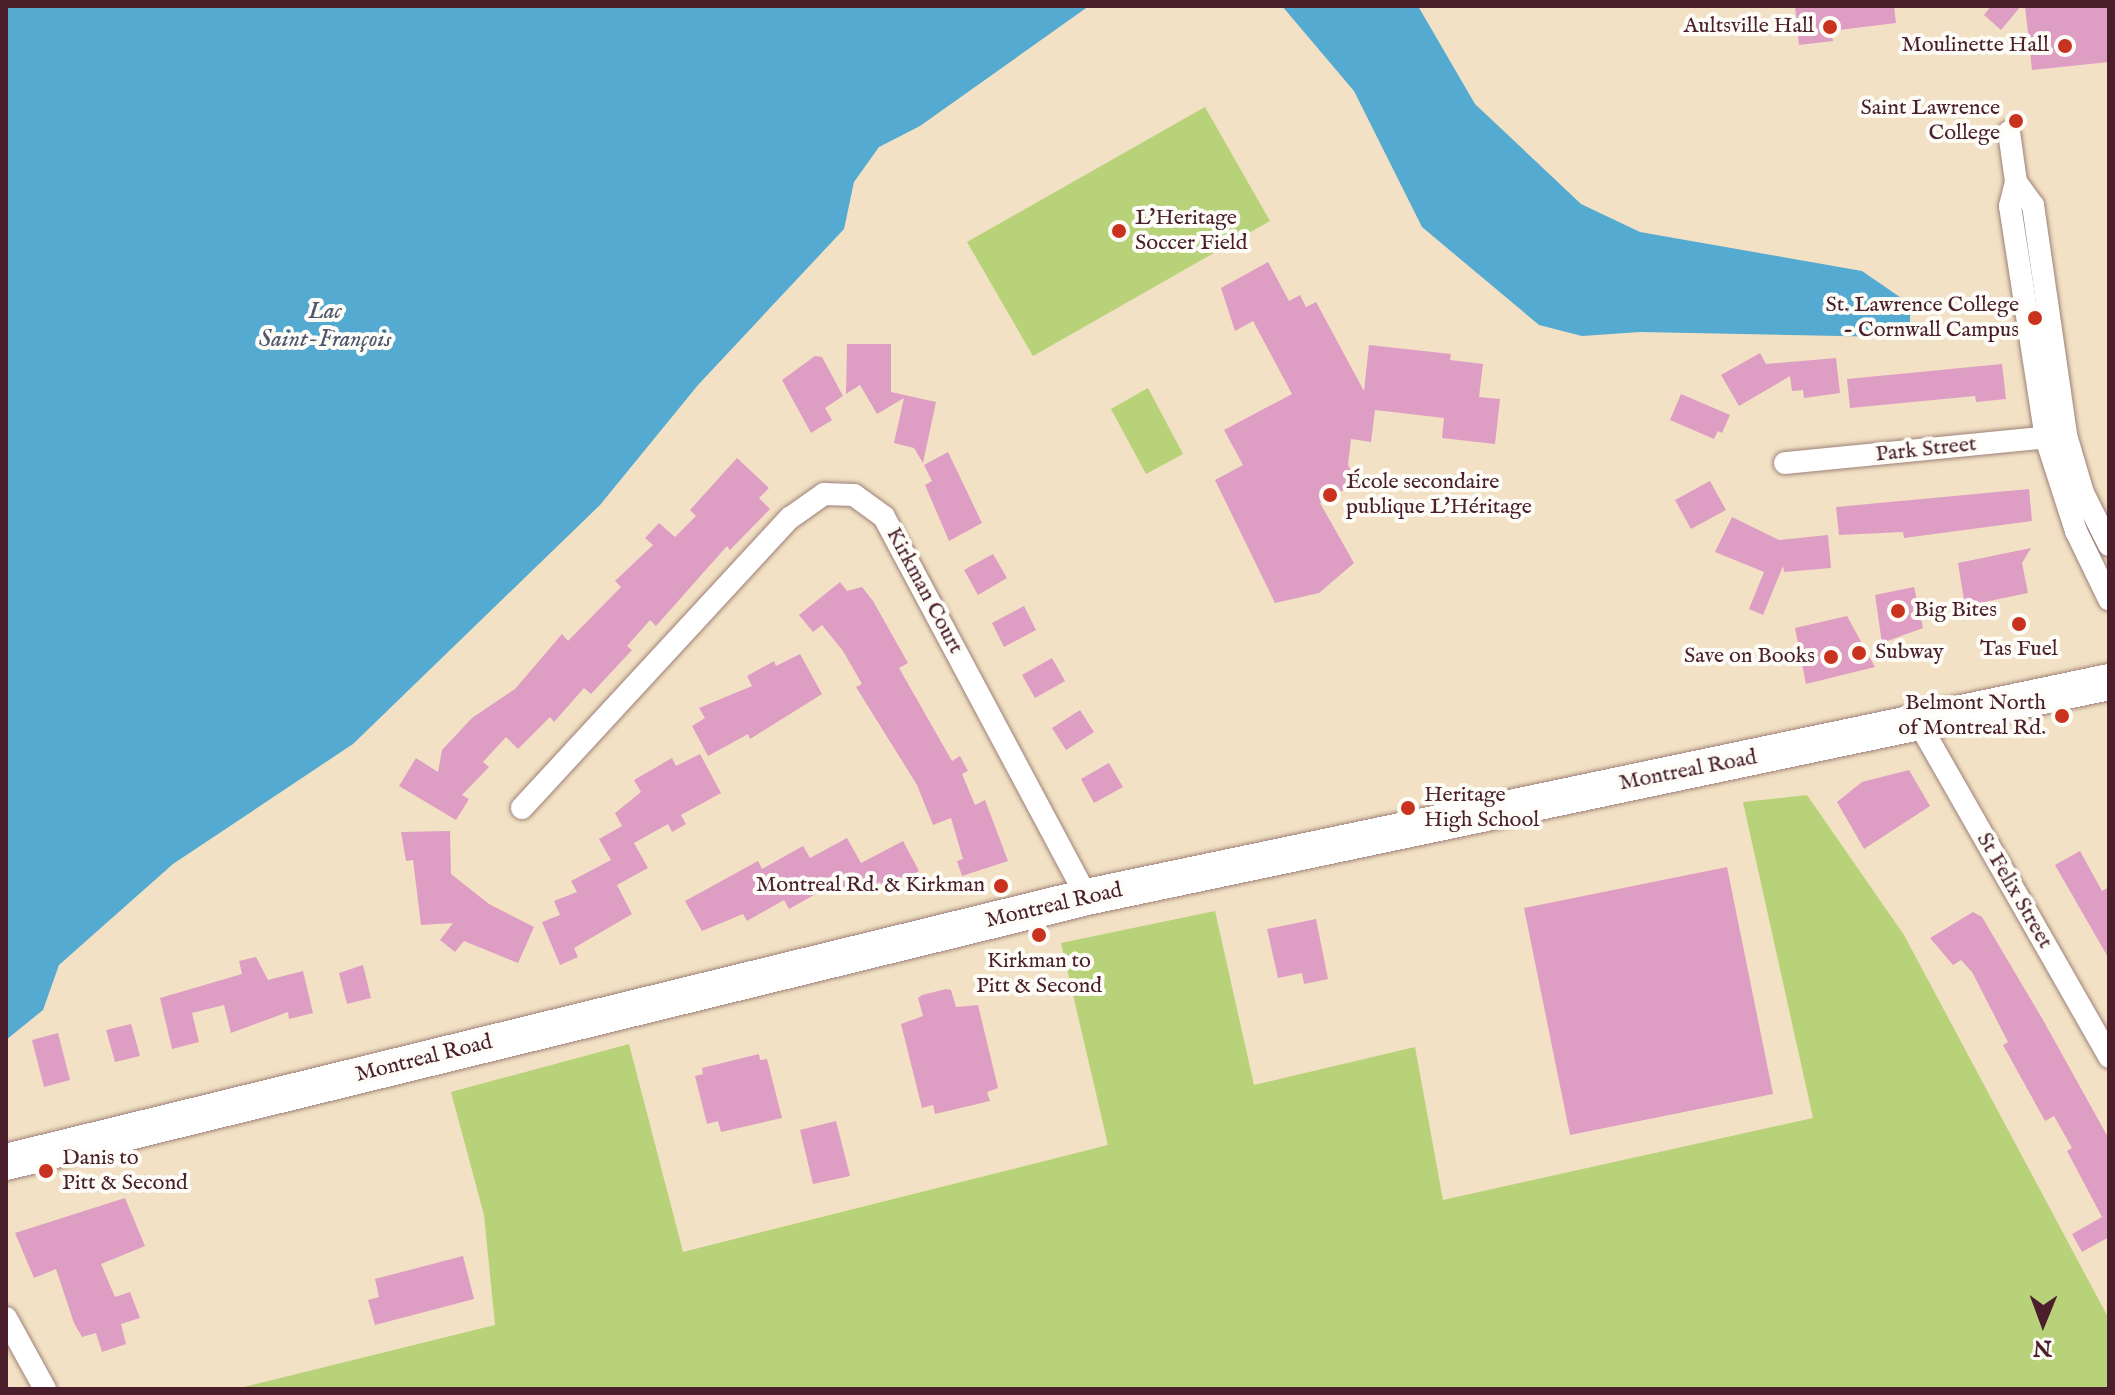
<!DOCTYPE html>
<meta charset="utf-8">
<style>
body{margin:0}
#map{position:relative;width:2115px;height:1395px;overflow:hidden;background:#f2e1c4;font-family:"IM FELL English",serif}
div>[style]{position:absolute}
.green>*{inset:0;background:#b7d278}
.water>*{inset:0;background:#55aad1}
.building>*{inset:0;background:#de9ec3}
.roads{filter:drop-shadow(0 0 2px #9e8078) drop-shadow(0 0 2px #9e8078)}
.minor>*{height:22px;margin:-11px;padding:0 11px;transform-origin:11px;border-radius:11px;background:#fff}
.primary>*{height:36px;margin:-18px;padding:0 18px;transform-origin:18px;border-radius:18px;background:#fff}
.dots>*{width:22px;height:22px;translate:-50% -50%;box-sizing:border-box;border:4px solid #fdfcf7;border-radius:50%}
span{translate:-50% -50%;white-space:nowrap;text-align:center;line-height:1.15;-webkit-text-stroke:8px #fdfcf7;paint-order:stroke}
.poi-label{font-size:22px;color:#4a1f2b}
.right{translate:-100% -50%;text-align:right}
.left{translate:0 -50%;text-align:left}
.street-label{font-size:22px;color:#4a1f2b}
.water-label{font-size:24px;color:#4e576d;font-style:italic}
.frame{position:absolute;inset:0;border:8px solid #4a1f2b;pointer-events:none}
.north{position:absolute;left:2003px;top:1283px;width:80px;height:80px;-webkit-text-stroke:6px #fdfcf7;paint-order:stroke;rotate:181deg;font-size:22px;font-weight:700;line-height:32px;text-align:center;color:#4a1f2b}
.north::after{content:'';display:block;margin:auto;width:28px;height:36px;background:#4a1f2b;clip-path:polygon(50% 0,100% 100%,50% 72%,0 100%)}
</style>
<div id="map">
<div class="green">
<div style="clip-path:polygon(1205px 107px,1270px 221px,1033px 356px,967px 242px)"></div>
<div style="clip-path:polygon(1148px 388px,1183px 454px,1146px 474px,1111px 409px)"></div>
<div style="clip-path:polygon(1807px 795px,1904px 935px,2109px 1319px,2109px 1389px,236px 1389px,495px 1325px,484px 1215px,451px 1092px,629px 1044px,683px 1252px,1108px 1145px,1061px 943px,1215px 911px,1254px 1085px,1415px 1047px,1443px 1200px,1813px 1118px,1743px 802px)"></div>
</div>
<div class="water">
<div style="clip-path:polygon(6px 6px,1089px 6px,920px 126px,879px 147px,854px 182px,844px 229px,698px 385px,600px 505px,353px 744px,173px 864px,59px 965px,43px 1010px,6px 1040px)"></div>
<div style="clip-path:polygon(1282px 6px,1418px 6px,1475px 104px,1581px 204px,1640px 232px,1862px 271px,1910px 304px,1910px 323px,1889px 337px,1640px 332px,1582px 336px,1539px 325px,1422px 227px,1354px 91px)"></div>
</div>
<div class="building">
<div style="clip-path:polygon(1795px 6px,1894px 6px,1896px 23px,1831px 31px,1833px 41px,1799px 45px)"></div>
<div style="clip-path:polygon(1991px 6px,2021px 6px,2001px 30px,1984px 15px)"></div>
<div style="clip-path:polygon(2025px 6px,2109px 6px,2109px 62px,2032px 70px)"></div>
<div style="clip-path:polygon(1268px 262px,1289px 301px,1300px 295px,1306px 307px,1316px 302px,1364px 391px,1369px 345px,1451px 354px,1450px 360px,1483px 364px,1479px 397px,1500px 399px,1495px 444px,1442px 438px,1444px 418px,1375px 410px,1371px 442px,1351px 439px,1348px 465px,1358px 482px,1320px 503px,1354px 563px,1319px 593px,1275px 603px,1215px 480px,1243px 465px,1224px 430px,1292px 394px,1253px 321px,1235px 331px,1221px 288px)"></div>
<div style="clip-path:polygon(847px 344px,891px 344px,891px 392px,936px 402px,923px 463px,914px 448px,894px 443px,904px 398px,877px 414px,860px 385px,846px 394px)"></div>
<div style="clip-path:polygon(1760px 353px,1766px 364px,1836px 358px,1840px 393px,1804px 398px,1803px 390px,1792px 391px,1790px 376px,1739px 406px,1721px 375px)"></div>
<div style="clip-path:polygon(815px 356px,822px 357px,843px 396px,825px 408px,832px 420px,811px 433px,782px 380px)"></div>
<div style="clip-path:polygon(2002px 364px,2006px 399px,1976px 402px,1975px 396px,1850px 408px,1847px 379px)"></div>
<div style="clip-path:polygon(1681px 394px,1730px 415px,1722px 433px,1718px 431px,1714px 439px,1670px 420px)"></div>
<div style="clip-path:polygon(948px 452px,982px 523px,949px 541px,925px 485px,932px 481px,924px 465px)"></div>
<div style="clip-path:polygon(737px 458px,769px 488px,759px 498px,770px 509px,730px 550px,727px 546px,656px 626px,650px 620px,627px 646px,632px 650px,591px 694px,584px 688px,554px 722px,550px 717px,518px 749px,506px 737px,483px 762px,489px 767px,462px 795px,469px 799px,456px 820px,399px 786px,416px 758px,438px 772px,442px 750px,472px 718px,515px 689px,562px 634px,568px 641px,621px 587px,615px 581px,653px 545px,645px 538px,659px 523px,675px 537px,696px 516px,690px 510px)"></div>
<div style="clip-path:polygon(1710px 481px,1726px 510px,1691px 529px,1675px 500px)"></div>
<div style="clip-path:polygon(2029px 489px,2032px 521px,1904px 538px,1903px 532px,1839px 535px,1836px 507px)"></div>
<div style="clip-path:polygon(1732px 517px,1779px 540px,1828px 535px,1831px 568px,1784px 572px,1783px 566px,1763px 615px,1749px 609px,1764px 572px,1715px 552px)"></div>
<div style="clip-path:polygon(2031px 548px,2022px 563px,2028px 593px,1965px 606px,1958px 563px)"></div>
<div style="clip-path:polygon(993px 554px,1007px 578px,978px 595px,964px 570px)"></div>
<div style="clip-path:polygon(840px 582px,847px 591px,862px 587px,873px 601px,908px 663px,899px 668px,952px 761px,960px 756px,968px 771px,962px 774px,975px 805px,985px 800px,1008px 861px,962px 876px,957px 861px,963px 859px,951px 818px,933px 825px,917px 785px,856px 687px,862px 684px,843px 651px,822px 625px,813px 632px,799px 615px)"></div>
<div style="clip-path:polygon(1914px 587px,1923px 628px,1882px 643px,1875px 595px)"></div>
<div style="clip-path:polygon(1024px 606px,1036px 630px,1004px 647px,992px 623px)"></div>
<div style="clip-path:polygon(1847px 616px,1875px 667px,1806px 684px,1795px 628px)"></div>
<div style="clip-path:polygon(800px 654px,822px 694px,750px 739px,748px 734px,708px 756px,692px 726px,705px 718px,699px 708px,752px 686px,747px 676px,774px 661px,776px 666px)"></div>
<div style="clip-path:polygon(1052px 658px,1065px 681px,1035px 698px,1022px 675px)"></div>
<div style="clip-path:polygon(1080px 710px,1094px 732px,1066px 750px,1052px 728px)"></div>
<div style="clip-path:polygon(700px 754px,721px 793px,681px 815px,686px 824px,672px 832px,668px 824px,634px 843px,648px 868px,617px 885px,632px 914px,574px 948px,578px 957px,560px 965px,542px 922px,560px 915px,554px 901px,577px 892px,571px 881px,611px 860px,599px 839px,622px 826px,615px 813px,641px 792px,634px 780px,672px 758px,676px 766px)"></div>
<div style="clip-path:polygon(1109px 763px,1123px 787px,1094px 803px,1081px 779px)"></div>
<div style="clip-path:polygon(1909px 770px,1930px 806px,1864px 849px,1837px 802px,1862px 782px)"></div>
<div style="clip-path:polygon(450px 831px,451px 874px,489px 904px,534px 927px,518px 963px,464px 941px,455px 952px,440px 940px,453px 923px,421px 925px,413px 860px,406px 861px,401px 832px)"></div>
<div style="clip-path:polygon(847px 838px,861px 863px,903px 841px,919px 871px,884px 890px,880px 882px,859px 893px,853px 884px,835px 894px,830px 886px,789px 909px,784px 900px,747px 921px,743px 914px,702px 931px,685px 901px,758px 861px,762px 869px,803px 846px,810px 858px)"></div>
<div style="clip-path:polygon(2080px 851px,2102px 891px,2109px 887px,2109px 959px,2055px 865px)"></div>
<div style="clip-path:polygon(1727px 867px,1773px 1094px,1570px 1135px,1524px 908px)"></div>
<div style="clip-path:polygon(1973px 912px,1982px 917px,2043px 1020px,2109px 1139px,2109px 1237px,2082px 1252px,2072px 1234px,2102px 1217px,2067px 1151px,2072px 1148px,2054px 1116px,2045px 1121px,2003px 1045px,2008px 1042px,1972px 972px,1961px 960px,1953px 965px,1930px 938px)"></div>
<div style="clip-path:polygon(1316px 919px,1328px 979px,1304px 984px,1302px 973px,1278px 978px,1267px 929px)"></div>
<div style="clip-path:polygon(256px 957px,268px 980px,303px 971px,313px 1013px,289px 1019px,288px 1012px,231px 1033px,224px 1005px,192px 1013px,199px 1042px,172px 1049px,160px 998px,242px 974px,239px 961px)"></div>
<div style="clip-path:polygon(363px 965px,371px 998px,347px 1004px,339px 973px)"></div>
<div style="clip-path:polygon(946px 989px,951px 990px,956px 1007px,978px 1005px,998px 1088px,987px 1092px,990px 1101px,935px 1114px,933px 1105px,922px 1108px,901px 1024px,923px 1016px,918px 998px,922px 995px)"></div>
<div style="clip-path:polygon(131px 1024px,140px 1056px,115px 1062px,106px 1030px)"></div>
<div style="clip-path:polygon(58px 1033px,70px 1080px,44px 1087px,32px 1040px)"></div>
<div style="clip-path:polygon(759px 1054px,760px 1060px,767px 1059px,782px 1118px,721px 1132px,718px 1121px,707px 1124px,695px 1076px,703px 1074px,702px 1068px)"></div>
<div style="clip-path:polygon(836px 1121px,850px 1176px,813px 1184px,800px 1130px)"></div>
<div style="clip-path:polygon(125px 1198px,145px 1246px,101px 1264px,115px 1297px,130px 1292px,140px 1318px,121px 1324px,126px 1344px,102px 1352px,96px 1333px,82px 1337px,74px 1323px,56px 1269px,34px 1278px,15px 1233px)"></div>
<div style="clip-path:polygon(463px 1256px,474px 1299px,375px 1325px,368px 1300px,379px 1297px,375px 1279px)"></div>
</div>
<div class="roads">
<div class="minor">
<div style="left:2009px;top:132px;width:50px;rotate:82deg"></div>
<div style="left:2016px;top:182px;width:25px;rotate:104deg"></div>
<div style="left:2010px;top:206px;width:235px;rotate:81.2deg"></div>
<div style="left:2046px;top:438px;width:98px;rotate:72.1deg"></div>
<div style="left:2076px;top:531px;width:76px;rotate:64.1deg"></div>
<div style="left:2016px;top:182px;width:29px;rotate:54deg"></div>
<div style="left:2033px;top:205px;width:232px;rotate:81.8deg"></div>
<div style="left:2066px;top:435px;width:60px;rotate:73.7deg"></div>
<div style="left:2083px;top:493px;width:58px;rotate:63.4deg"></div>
<div style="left:1785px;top:463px;width:277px;rotate:-5.6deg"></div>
<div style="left:1920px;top:725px;width:382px;rotate:60.3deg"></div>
<div style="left:522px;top:808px;width:395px;rotate:-47.3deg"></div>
<div style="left:790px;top:518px;width:42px;rotate:-35.2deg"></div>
<div style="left:824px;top:494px;width:30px;rotate:2deg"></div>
<div style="left:854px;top:495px;width:37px;rotate:36deg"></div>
<div style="left:884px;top:517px;width:431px;rotate:61.9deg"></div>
<div style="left:6px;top:1318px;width:81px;rotate:61.2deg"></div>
</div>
<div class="primary">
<div style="left:6px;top:1162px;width:1113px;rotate:-13.77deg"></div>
<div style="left:1087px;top:897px;width:1044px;rotate:-11.88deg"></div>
</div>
</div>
<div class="dots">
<div style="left:1830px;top:27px;background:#c8321e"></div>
<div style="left:2065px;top:46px;background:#c8321e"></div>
<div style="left:2016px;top:121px;background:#c8321e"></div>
<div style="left:1119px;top:231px;background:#c8321e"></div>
<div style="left:2035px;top:318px;background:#c8321e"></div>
<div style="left:1330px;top:495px;background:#c8321e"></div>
<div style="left:1898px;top:611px;background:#c8321e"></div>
<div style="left:2019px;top:624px;background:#c8321e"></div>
<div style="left:1859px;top:653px;background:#c8321e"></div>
<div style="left:1831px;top:657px;background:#c8321e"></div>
<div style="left:2062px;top:716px;background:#c8321e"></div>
<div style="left:1408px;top:808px;background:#c8321e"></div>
<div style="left:1001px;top:886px;background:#c8321e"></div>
<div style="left:1039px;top:935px;background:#c8321e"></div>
<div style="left:46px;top:1171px;background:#c8321e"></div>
</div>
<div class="poi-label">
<span class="right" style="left:1814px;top:27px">Aultsville Hall</span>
<span class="right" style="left:2049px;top:46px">Moulinette Hall</span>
<span class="right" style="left:2000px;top:121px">Saint Lawrence<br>College</span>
<span class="left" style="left:1135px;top:231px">L'Heritage<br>Soccer Field</span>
<span class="right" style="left:2019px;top:318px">St. Lawrence College<br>- Cornwall Campus</span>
<span class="left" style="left:1346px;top:495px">École secondaire<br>publique L'Héritage</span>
<span class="left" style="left:1914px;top:611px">Big Bites</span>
<span style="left:2019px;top:650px">Tas Fuel</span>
<span class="left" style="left:1875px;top:653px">Subway</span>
<span class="right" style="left:1815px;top:657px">Save on Books</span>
<span class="right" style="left:2046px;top:716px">Belmont North<br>of Montreal Rd.</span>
<span class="left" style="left:1424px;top:808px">Heritage<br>High School</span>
<span class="right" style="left:985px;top:886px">Montreal Rd. &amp; Kirkman</span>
<span style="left:1039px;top:974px">Kirkman to<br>Pitt &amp; Second</span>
<span class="left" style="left:62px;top:1171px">Danis to<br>Pitt &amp; Second</span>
</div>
<div class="street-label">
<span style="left:1926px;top:450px;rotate:-6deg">Park Street</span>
<span style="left:924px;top:591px;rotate:62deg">Kirkman Court</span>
<span style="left:1688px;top:771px;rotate:-11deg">Montreal Road</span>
<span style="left:2014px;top:891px;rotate:60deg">St Felix Street</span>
<span style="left:1054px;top:906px;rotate:-13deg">Montreal Road</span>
<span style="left:424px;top:1059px;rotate:-14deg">Montreal Road</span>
</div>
<div class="water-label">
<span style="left:325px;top:326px">Lac<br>Saint-François</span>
</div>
<div class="frame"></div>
<div class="north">N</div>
</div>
